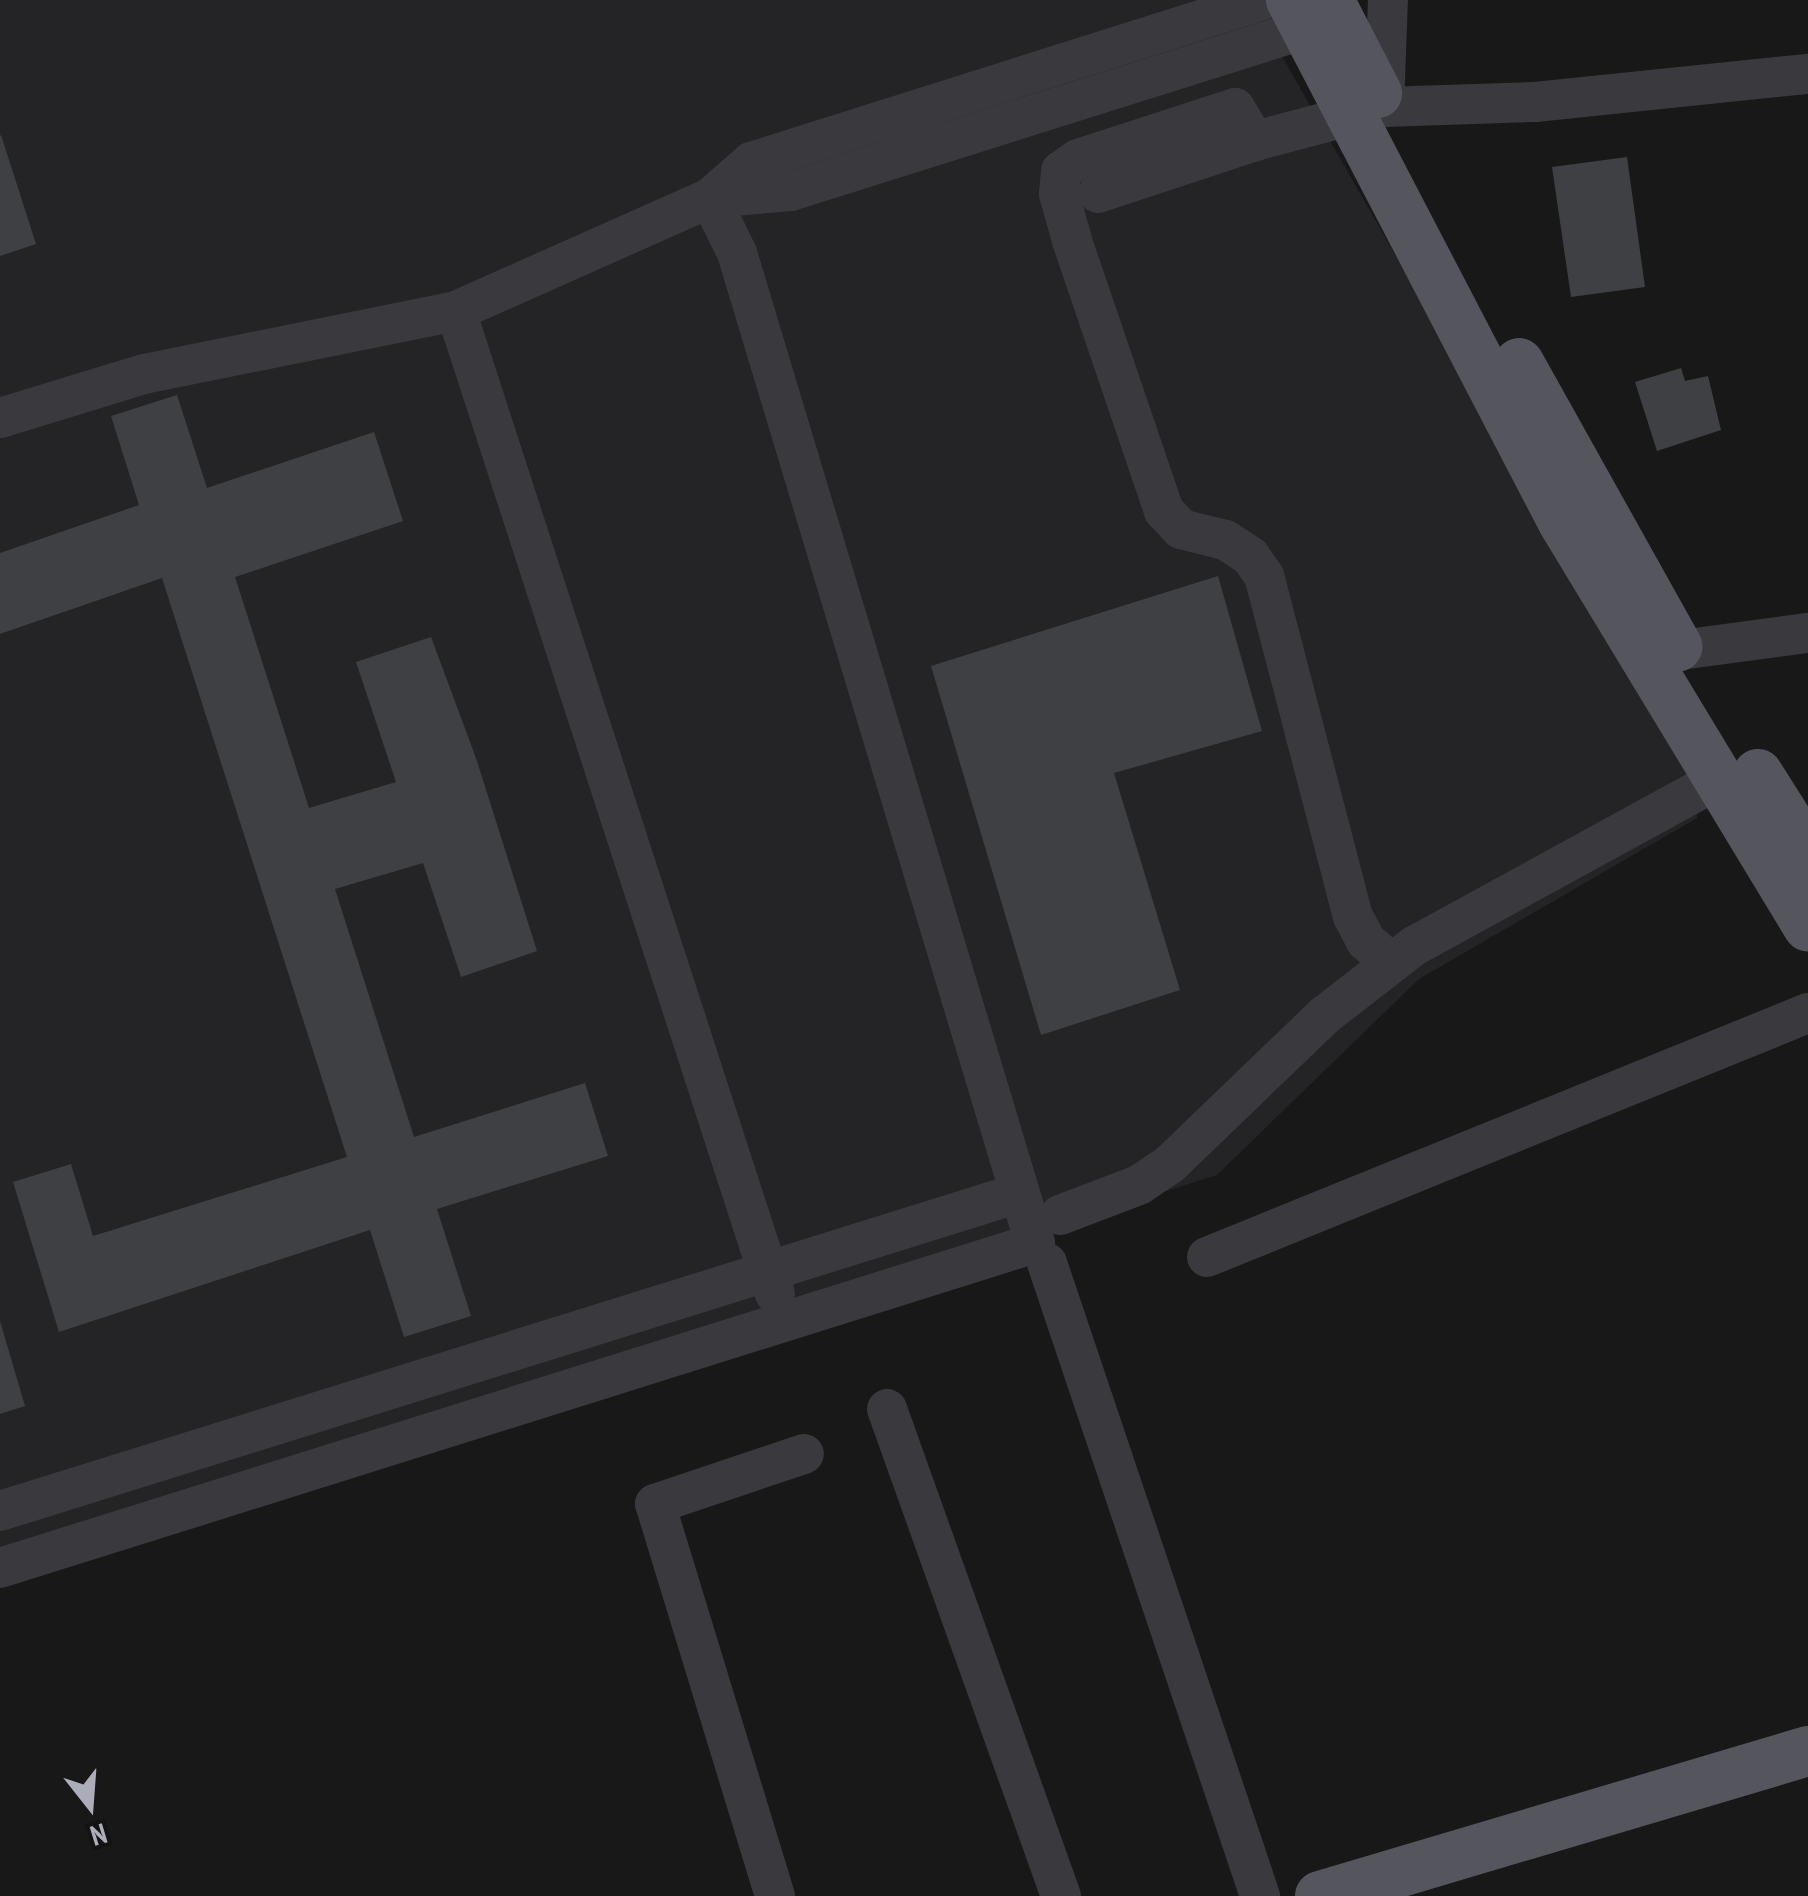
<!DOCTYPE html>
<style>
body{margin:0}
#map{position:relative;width:1808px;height:1896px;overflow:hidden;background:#181819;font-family:"PT Sans Narrow",sans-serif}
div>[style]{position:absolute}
.built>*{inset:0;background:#242426}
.building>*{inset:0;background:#3f4043}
.minor>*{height:40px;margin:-20px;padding:0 20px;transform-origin:20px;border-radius:20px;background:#39393e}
.major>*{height:50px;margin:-25px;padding:0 25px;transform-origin:25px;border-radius:25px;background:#55565d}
span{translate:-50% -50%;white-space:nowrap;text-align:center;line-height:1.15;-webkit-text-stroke:8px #131314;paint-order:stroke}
.north{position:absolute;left:40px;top:1756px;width:100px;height:100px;-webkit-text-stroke:8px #131314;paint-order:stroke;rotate:163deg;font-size:28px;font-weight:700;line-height:40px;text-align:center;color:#abadb8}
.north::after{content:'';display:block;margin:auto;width:35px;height:45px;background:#abadb8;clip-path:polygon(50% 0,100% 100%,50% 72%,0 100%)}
</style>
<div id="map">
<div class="built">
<div style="clip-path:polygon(0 0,1250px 0,1698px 787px,1697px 818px,1419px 979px,1217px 1175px,0 1560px)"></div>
</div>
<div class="building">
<div style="clip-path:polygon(1px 135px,36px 244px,0 256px,0 136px)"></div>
<div style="clip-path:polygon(1627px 157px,1645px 287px,1571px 297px,1552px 167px)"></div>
<div style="clip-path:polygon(1681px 368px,1685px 381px,1708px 376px,1721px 430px,1657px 451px,1635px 382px)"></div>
<div style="clip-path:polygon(177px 395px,207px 488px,374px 432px,403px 521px,235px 577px,309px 808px,396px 782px,356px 662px,431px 637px,476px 758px,537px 951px,461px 977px,423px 863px,335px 889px,414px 1137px,585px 1083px,608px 1156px,437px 1209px,471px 1316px,404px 1337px,370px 1230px,59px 1332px,13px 1182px,71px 1164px,93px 1236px,347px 1157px,162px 578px,0 634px,0 553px,139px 505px,111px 416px)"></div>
<div style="clip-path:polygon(1218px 576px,1262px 731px,1114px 773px,1180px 990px,1041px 1035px,931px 666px)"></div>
<div style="clip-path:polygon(0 1321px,25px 1406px,0 1414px)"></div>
</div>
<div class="minor">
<div style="left:1384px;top:107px;width:107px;rotate:-87.9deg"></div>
<div style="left:1098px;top:193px;width:165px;rotate:-18.3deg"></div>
<div style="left:710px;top:198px;width:81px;rotate:-4.9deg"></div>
<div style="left:791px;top:191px;width:569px;rotate:-17.48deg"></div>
<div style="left:456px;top:311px;width:1033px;rotate:72.02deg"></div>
<div style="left:0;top:418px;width:151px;rotate:-17deg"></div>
<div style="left:144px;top:374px;width:318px;rotate:-11.4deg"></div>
<div style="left:456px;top:311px;width:278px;rotate:-24deg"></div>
<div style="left:710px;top:198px;width:55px;rotate:-41.3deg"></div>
<div style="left:751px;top:162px;width:538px;rotate:-17.53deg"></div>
<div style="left:1680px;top:650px;width:129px;rotate:-7.6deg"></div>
<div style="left:1392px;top:963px;width:34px;rotate:-140deg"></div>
<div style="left:1366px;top:941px;width:27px;rotate:-118deg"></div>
<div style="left:1353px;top:917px;width:352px;rotate:-104.6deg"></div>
<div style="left:1264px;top:576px;width:24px;rotate:-125deg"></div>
<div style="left:1250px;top:556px;width:30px;rotate:-147deg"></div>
<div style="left:1225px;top:540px;width:45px;rotate:-166deg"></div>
<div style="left:1181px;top:529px;width:25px;rotate:-133deg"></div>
<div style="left:1164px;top:511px;width:286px;rotate:-108.8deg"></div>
<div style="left:1072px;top:240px;width:48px;rotate:-105.8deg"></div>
<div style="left:1059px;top:194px;width:23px;rotate:-85deg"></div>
<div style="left:1061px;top:171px;width:21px;rotate:-35deg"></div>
<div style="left:1078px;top:159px;width:165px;rotate:-18deg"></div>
<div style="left:1235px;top:108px;width:39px;rotate:59deg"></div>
<div style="left:1255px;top:141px;width:133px;rotate:-14.8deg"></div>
<div style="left:1384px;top:107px;width:151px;rotate:-1.9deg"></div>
<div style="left:1535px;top:102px;width:274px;rotate:-5.9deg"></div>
<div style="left:1060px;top:1215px;width:85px;rotate:-20.8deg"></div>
<div style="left:1139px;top:1185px;width:36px;rotate:-34deg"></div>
<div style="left:1169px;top:1165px;width:216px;rotate:-43.9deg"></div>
<div style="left:1325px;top:1015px;width:113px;rotate:-37.8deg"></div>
<div style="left:1414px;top:946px;width:350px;rotate:-28.7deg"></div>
<div style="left:1207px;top:1257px;width:649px;rotate:-22.1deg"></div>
<div style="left:1047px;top:1263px;width:668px;rotate:71.4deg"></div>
<div style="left:887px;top:1409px;width:517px;rotate:70.34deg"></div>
<div style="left:0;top:1511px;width:1067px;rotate:-17.33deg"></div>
<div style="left:0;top:1568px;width:1085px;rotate:-17.43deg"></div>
<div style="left:1035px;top:1243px;width:1034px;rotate:-106.75deg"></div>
<div style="left:737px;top:253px;width:61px;rotate:-116.1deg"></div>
<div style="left:775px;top:1896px;width:410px;rotate:-107deg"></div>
<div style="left:655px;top:1504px;width:157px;rotate:-18.6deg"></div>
</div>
<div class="major">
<div style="left:1291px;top:0;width:589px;rotate:62.48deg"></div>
<div style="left:1563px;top:522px;width:473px;rotate:58.8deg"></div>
<div style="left:1329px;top:0;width:105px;rotate:62.7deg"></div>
<div style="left:1519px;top:363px;width:325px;rotate:60.8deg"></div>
<div style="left:1758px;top:774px;width:93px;rotate:57.7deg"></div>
<div style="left:1320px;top:1896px;width:509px;rotate:-16.55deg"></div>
</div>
<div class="north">N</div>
</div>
